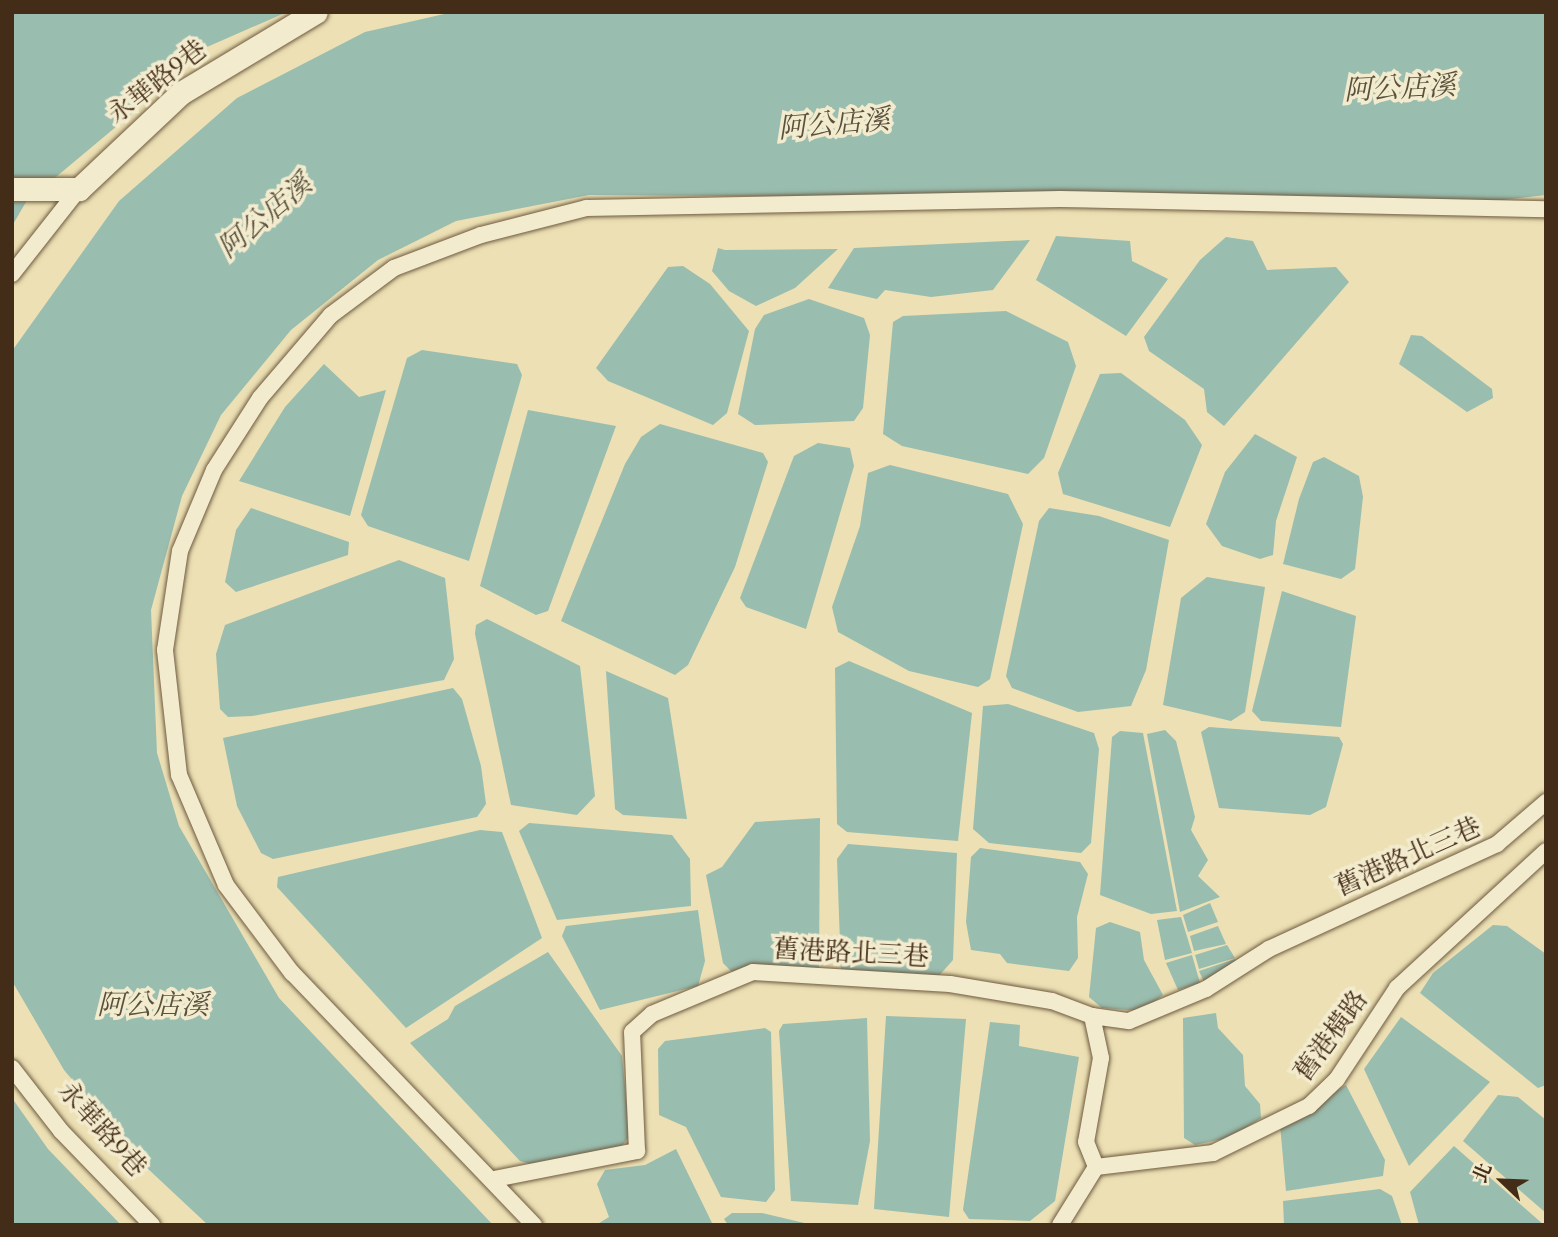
<!DOCTYPE html>
<meta charset="utf-8">
<style>
body{margin:0}
#map{position:relative;width:1558px;height:1237px;overflow:hidden;background:#ece0b4;font-family:Cardo,"Noto Serif TC",serif}
div>[style]{position:absolute}
.water>*{inset:0;background:#99bdaf}
.roads{filter:drop-shadow(0 0 2px #6e5a3f) drop-shadow(0 0 2px #6e5a3f)}
.street>*{height:16px;margin:-8px;padding:0 8px;transform-origin:8px;border-radius:8px;background:#f3ebce}
.secondary>*{height:23px;margin:-11.5px;padding:0 11.5px;transform-origin:11.5px;border-radius:11.5px;background:#f3ebce}
span{translate:-50% -50%;white-space:nowrap;text-align:center;line-height:1.15;-webkit-text-stroke:7px #f3ebce;paint-order:stroke}
.street-label{font-size:26px;color:#442d18}
.water-label{font-size:28px;color:#59513e;font-style:italic}
.frame{position:absolute;inset:0;border:14px solid #442d18;pointer-events:none}
.north{position:absolute;left:1467px;top:1146px;width:70px;height:70px;-webkit-text-stroke:5px #f3ebce;paint-order:stroke;rotate:293deg;font-size:19px;font-weight:700;line-height:28px;text-align:center;color:#442d18}
.north::after{content:'';display:block;margin:auto;width:24px;height:32px;background:#442d18;clip-path:polygon(50% 0,100% 100%,50% 72%,0 100%)}
</style>
<div id="map">
<div class="water">
<div style="clip-path:polygon(12px 12px,287px 12px,191px 54px,184px 70px,26px 202px,12px 226px)"></div>
<div style="clip-path:polygon(453px 12px,1546px 12px,1546px 195px,1494px 201px,589px 195px,456px 221px,378px 260px,291px 330px,221px 415px,182px 496px,151px 610px,157px 753px,179px 826px,279px 998px,493px 1225px,208px 1225px,146px 1167px,64px 1070px,12px 981px,12px 351px,119px 201px,237px 98px,365px 32px)"></div>
<div style="clip-path:polygon(1056px 236px,1130px 241px,1132px 261px,1168px 279px,1126px 336px,1036px 280px)"></div>
<div style="clip-path:polygon(1226px 237px,1253px 241px,1267px 270px,1336px 267px,1349px 282px,1224px 426px,1207px 412px,1204px 389px,1149px 351px,1144px 337px,1200px 260px)"></div>
<div style="clip-path:polygon(1030px 240px,993px 290px,931px 297px,885px 290px,877px 299px,828px 288px,854px 248px)"></div>
<div style="clip-path:polygon(718px 248px,725px 250px,838px 249px,795px 288px,756px 306px,729px 291px,712px 271px)"></div>
<div style="clip-path:polygon(683px 266px,710px 284px,749px 331px,727px 413px,713px 425px,608px 381px,596px 368px,668px 267px)"></div>
<div style="clip-path:polygon(809px 299px,864px 318px,870px 335px,863px 408px,854px 421px,755px 425px,738px 414px,755px 329px,764px 315px)"></div>
<div style="clip-path:polygon(1006px 311px,1068px 342px,1076px 366px,1044px 458px,1028px 474px,902px 446px,883px 434px,893px 322px,903px 316px)"></div>
<div style="clip-path:polygon(1411px 335px,1422px 336px,1492px 389px,1493px 398px,1467px 412px,1399px 364px)"></div>
<div style="clip-path:polygon(422px 350px,517px 364px,522px 375px,469px 561px,368px 526px,361px 515px,407px 358px)"></div>
<div style="clip-path:polygon(324px 364px,359px 397px,386px 390px,350px 516px,239px 481px,285px 407px)"></div>
<div style="clip-path:polygon(1121px 373px,1185px 420px,1202px 445px,1170px 527px,1063px 494px,1058px 473px,1100px 374px)"></div>
<div style="clip-path:polygon(528px 410px,616px 426px,548px 611px,536px 615px,480px 586px)"></div>
<div style="clip-path:polygon(660px 424px,763px 453px,768px 462px,735px 567px,688px 665px,675px 675px,561px 621px,625px 464px,641px 437px)"></div>
<div style="clip-path:polygon(1255px 434px,1297px 457px,1276px 521px,1273px 555px,1260px 559px,1222px 546px,1206px 524px,1225px 472px)"></div>
<div style="clip-path:polygon(818px 443px,850px 448px,854px 466px,806px 629px,746px 607px,740px 598px,794px 456px)"></div>
<div style="clip-path:polygon(1324px 457px,1359px 476px,1363px 497px,1355px 569px,1341px 579px,1283px 564px,1299px 499px,1313px 462px)"></div>
<div style="clip-path:polygon(890px 465px,1008px 494px,1023px 524px,990px 679px,978px 687px,909px 671px,838px 632px,832px 607px,860px 526px,868px 473px)"></div>
<div style="clip-path:polygon(251px 508px,349px 542px,348px 555px,236px 592px,225px 582px,236px 530px)"></div>
<div style="clip-path:polygon(1049px 508px,1099px 516px,1169px 540px,1146px 670px,1131px 706px,1078px 712px,1012px 688px,1006px 676px,1039px 521px)"></div>
<div style="clip-path:polygon(399px 560px,445px 578px,454px 659px,444px 680px,252px 716px,228px 717px,220px 709px,216px 654px,225px 625px)"></div>
<div style="clip-path:polygon(1207px 577px,1265px 587px,1245px 712px,1231px 721px,1163px 705px,1181px 598px)"></div>
<div style="clip-path:polygon(1282px 591px,1356px 616px,1341px 727px,1261px 721px,1252px 711px)"></div>
<div style="clip-path:polygon(487px 619px,580px 666px,595px 796px,577px 815px,511px 805px,475px 634px,476px 625px)"></div>
<div style="clip-path:polygon(849px 661px,972px 713px,958px 841px,847px 832px,837px 824px,835px 668px)"></div>
<div style="clip-path:polygon(606px 671px,668px 698px,687px 819px,623px 815px,615px 809px)"></div>
<div style="clip-path:polygon(453px 688px,462px 699px,481px 766px,486px 804px,477px 817px,273px 859px,261px 853px,237px 806px,223px 738px)"></div>
<div style="clip-path:polygon(1008px 704px,1094px 733px,1099px 749px,1091px 843px,1081px 853px,989px 843px,973px 829px,983px 706px)"></div>
<div style="clip-path:polygon(1209px 727px,1339px 737px,1343px 744px,1326px 807px,1310px 815px,1219px 808px,1201px 732px)"></div>
<div style="clip-path:polygon(1165px 730px,1176px 741px,1195px 817px,1191px 830px,1208px 860px,1198px 876px,1220px 897px,1180px 912px,1147px 734px)"></div>
<div style="clip-path:polygon(1120px 731px,1143px 733px,1177px 911px,1151px 914px,1100px 895px,1112px 737px)"></div>
<div style="clip-path:polygon(820px 818px,819px 969px,736px 976px,723px 963px,706px 875px,722px 867px,755px 822px)"></div>
<div style="clip-path:polygon(529px 823px,672px 835px,690px 859px,691px 906px,557px 920px,519px 831px)"></div>
<div style="clip-path:polygon(480px 830px,502px 832px,542px 938px,406px 1028px,277px 887px,278px 877px)"></div>
<div style="clip-path:polygon(848px 844px,957px 853px,953px 960px,937px 978px,841px 971px,837px 859px)"></div>
<div style="clip-path:polygon(980px 848px,1080px 862px,1088px 874px,1077px 917px,1078px 958px,1069px 971px,1007px 963px,1000px 954px,971px 950px,966px 922px,971px 857px)"></div>
<div style="clip-path:polygon(1210px 903px,1218px 922px,1188px 932px,1183px 915px)"></div>
<div style="clip-path:polygon(698px 910px,705px 961px,698px 986px,600px 1010px,562px 936px,566px 926px)"></div>
<div style="clip-path:polygon(1181px 917px,1192px 953px,1165px 960px,1157px 920px)"></div>
<div style="clip-path:polygon(1110px 922px,1140px 932px,1144px 960px,1163px 995px,1142px 1011px,1102px 1008px,1089px 997px,1096px 928px)"></div>
<div style="clip-path:polygon(1493px 925px,1507px 926px,1546px 954px,1546px 1085px,1538px 1088px,1420px 993px,1433px 973px)"></div>
<div style="clip-path:polygon(1218px 926px,1226px 944px,1194px 951px,1190px 936px)"></div>
<div style="clip-path:polygon(1227px 945px,1235px 958px,1199px 969px,1195px 955px)"></div>
<div style="clip-path:polygon(548px 952px,622px 1056px,630px 1136px,622px 1146px,534px 1165px,520px 1161px,410px 1043px,448px 1019px,455px 1006px)"></div>
<div style="clip-path:polygon(1192px 955px,1200px 983px,1178px 990px,1166px 963px)"></div>
<div style="clip-path:polygon(1235px 959px,1241px 969px,1206px 986px,1199px 971px)"></div>
<div style="clip-path:polygon(1216px 1013px,1218px 1028px,1243px 1055px,1245px 1086px,1260px 1104px,1261px 1118px,1232px 1137px,1195px 1145px,1184px 1138px,1183px 1018px)"></div>
<div style="clip-path:polygon(886px 1016px,966px 1019px,949px 1217px,874px 1209px)"></div>
<div style="clip-path:polygon(1401px 1017px,1490px 1082px,1409px 1166px,1364px 1069px)"></div>
<div style="clip-path:polygon(867px 1018px,870px 1141px,858px 1205px,791px 1201px,779px 1031px,783px 1024px)"></div>
<div style="clip-path:polygon(990px 1022px,1020px 1025px,1019px 1046px,1079px 1057px,1055px 1201px,1030px 1221px,969px 1219px,963px 1210px)"></div>
<div style="clip-path:polygon(765px 1028px,771px 1032px,775px 1190px,766px 1202px,721px 1197px,686px 1127px,659px 1115px,658px 1049px,665px 1041px)"></div>
<div style="clip-path:polygon(1346px 1085px,1385px 1160px,1383px 1176px,1286px 1191px,1280px 1125px)"></div>
<div style="clip-path:polygon(1498px 1095px,1518px 1097px,1546px 1120px,1546px 1213px,1463px 1141px)"></div>
<div style="clip-path:polygon(12px 1098px,48px 1149px,121px 1225px,12px 1225px)"></div>
<div style="clip-path:polygon(1454px 1146px,1544px 1225px,1419px 1225px,1410px 1192px)"></div>
<div style="clip-path:polygon(676px 1149px,713px 1225px,596px 1225px,609px 1217px,597px 1184px,605px 1170px,645px 1165px)"></div>
<div style="clip-path:polygon(1380px 1189px,1392px 1196px,1402px 1225px,1284px 1225px,1283px 1201px)"></div>
<div style="clip-path:polygon(732px 1213px,762px 1213px,813px 1225px,728px 1225px,724px 1219px)"></div>
</div>
<div class="roads">
<div class="street">
<div style="left:12px;top:274px;width:108px;rotate:-51.8deg"></div>
<div style="left:1092px;top:1016px;width:37px;rotate:8deg"></div>
<div style="left:1129px;top:1021px;width:83px;rotate:-22.6deg"></div>
<div style="left:1206px;top:989px;width:75px;rotate:-32.4deg"></div>
<div style="left:1269px;top:949px;width:251px;rotate:-24.7deg"></div>
<div style="left:1497px;top:844px;width:65px;rotate:-40.6deg"></div>
<div style="left:12px;top:1068px;width:80px;rotate:52.1deg"></div>
<div style="left:61px;top:1131px;width:131px;rotate:45.9deg"></div>
<div style="left:494px;top:1179px;width:146px;rotate:-11.1deg"></div>
<div style="left:637px;top:1151px;width:119px;rotate:-92.4deg"></div>
<div style="left:632px;top:1032px;width:27px;rotate:-42deg"></div>
<div style="left:652px;top:1014px;width:109px;rotate:-22.6deg"></div>
<div style="left:753px;top:972px;width:197px;rotate:3.5deg"></div>
<div style="left:950px;top:984px;width:103px;rotate:9.5deg"></div>
<div style="left:1052px;top:1001px;width:43px;rotate:20.6deg"></div>
<div style="left:1092px;top:1016px;width:43px;rotate:77.9deg"></div>
<div style="left:1101px;top:1058px;width:85px;rotate:100.1deg"></div>
<div style="left:1086px;top:1142px;width:27px;rotate:68deg"></div>
<div style="left:534px;top:1225px;width:349px;rotate:-133.8deg"></div>
<div style="left:292px;top:973px;width:110px;rotate:-126.9deg"></div>
<div style="left:226px;top:885px;width:120px;rotate:-113.1deg"></div>
<div style="left:179px;top:775px;width:126px;rotate:-96.4deg"></div>
<div style="left:165px;top:650px;width:100px;rotate:-81.4deg"></div>
<div style="left:180px;top:551px;width:88px;rotate:-67.2deg"></div>
<div style="left:214px;top:470px;width:85px;rotate:-57.4deg"></div>
<div style="left:260px;top:398px;width:109px;rotate:-49.5deg"></div>
<div style="left:331px;top:315px;width:79px;rotate:-36.7deg"></div>
<div style="left:394px;top:268px;width:93px;rotate:-20.8deg"></div>
<div style="left:481px;top:235px;width:108px;rotate:-14.4deg"></div>
<div style="left:586px;top:208px;width:474px;rotate:-1.1deg"></div>
<div style="left:1060px;top:199px;width:486px;rotate:1.2deg"></div>
<div style="left:1060px;top:1225px;width:68px;rotate:-58.2deg"></div>
<div style="left:1096px;top:1167px;width:118px;rotate:-6.8deg"></div>
<div style="left:1213px;top:1153px;width:107px;rotate:-26.1deg"></div>
<div style="left:1309px;top:1106px;width:39px;rotate:-44deg"></div>
<div style="left:1337px;top:1079px;width:109px;rotate:-56.6deg"></div>
<div style="left:1397px;top:988px;width:202px;rotate:-42.6deg"></div>
</div>
<div class="secondary">
<div style="left:12px;top:189px;width:67px"></div>
<div style="left:79px;top:189px;width:140px;rotate:-43.3deg"></div>
<div style="left:181px;top:93px;width:157px;rotate:-31deg"></div>
</div>
</div>
<div class="street-label">
<span style="left:157px;top:82px;rotate:-38deg">永華路9巷</span>
<span style="left:1408px;top:857px;rotate:-24deg">舊港路北三巷</span>
<span style="left:851px;top:953px;rotate:3deg">舊港路北三巷</span>
<span style="left:1331px;top:1036px;rotate:-54deg">舊港橫路</span>
<span style="left:102px;top:1129px;rotate:48deg">永華路9巷</span>
</div>
<div class="water-label">
<span style="left:1400px;top:88px;rotate:-3deg">阿公店溪</span>
<span style="left:834px;top:124px;rotate:-5deg">阿公店溪</span>
<span style="left:265px;top:216px;rotate:-40deg">阿公店溪</span>
<span style="left:153px;top:1005px">阿公店溪</span>
</div>
<div class="frame"></div>
<div class="north">北</div>
</div>
